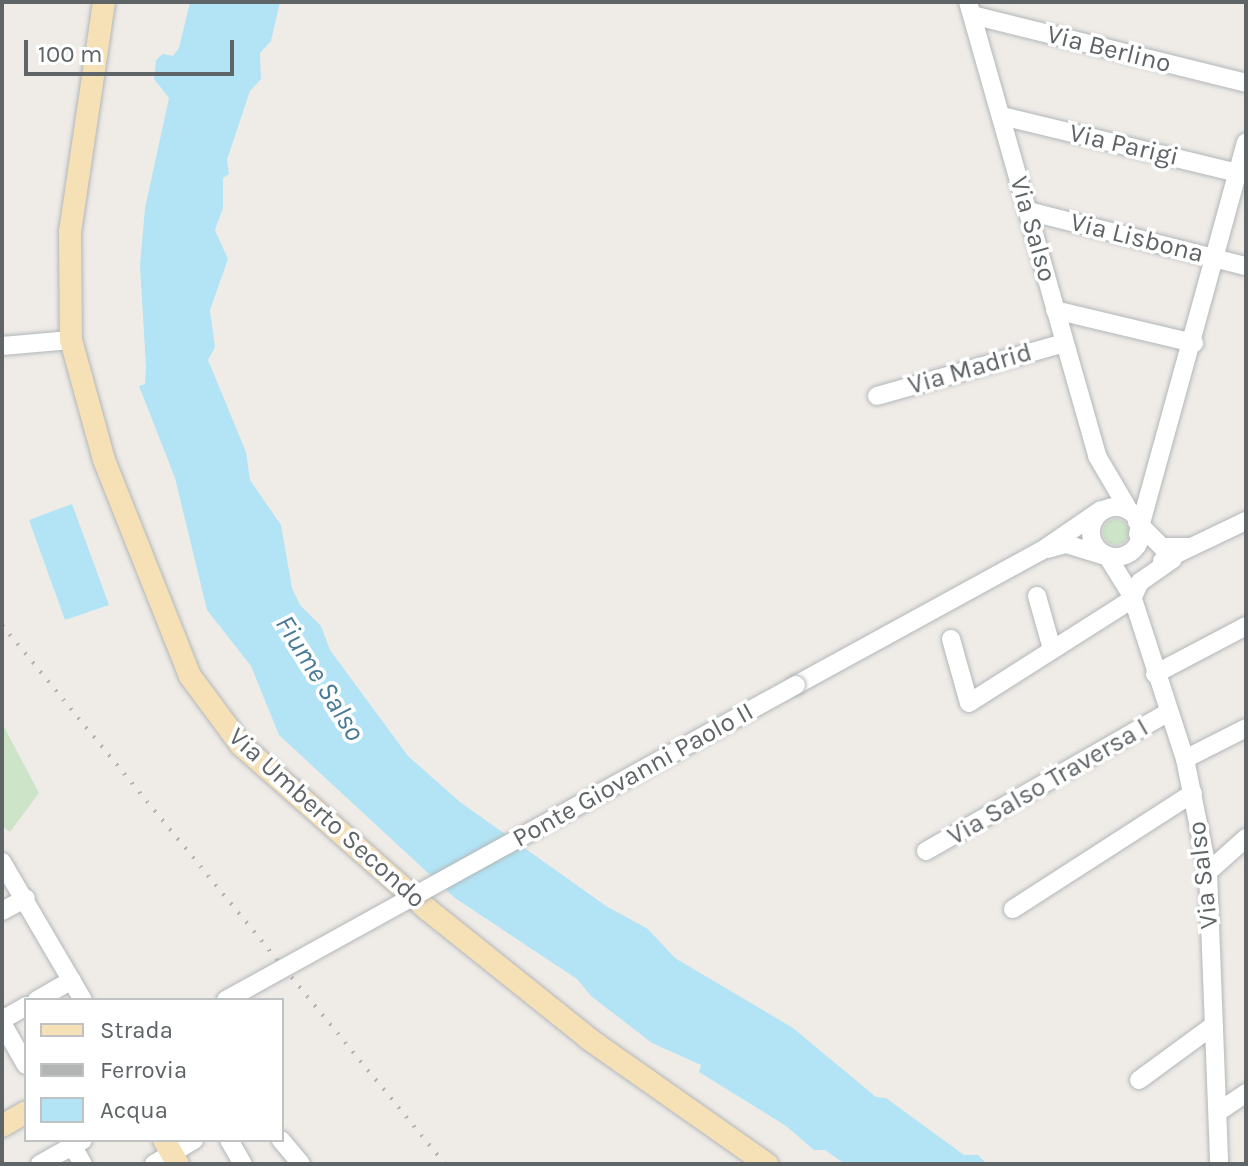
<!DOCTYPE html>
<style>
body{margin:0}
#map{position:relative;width:1248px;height:1166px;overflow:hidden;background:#efece8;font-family:Karla,sans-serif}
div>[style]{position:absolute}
.green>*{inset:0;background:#cde4c8}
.round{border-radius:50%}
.water>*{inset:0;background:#b2e4f5}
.roads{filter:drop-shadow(0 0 2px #b3b6b8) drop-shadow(0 0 2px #b3b6b8)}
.minor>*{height:18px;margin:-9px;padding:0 9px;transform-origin:9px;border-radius:9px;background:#fff}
.minor>.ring{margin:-9px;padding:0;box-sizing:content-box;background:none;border:18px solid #fff;border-radius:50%}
.major>*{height:22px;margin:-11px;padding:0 11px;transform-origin:11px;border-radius:11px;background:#f6e1b7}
.rail>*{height:4px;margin-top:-2px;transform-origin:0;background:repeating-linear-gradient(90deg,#b3b4b4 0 2px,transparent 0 12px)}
.bridges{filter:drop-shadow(0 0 2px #b3b6b8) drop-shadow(0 0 2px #b3b6b8)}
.minor-bridge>*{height:18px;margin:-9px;padding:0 9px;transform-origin:9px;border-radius:9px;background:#fff}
span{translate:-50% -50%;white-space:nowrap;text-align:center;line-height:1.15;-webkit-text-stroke:7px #fff;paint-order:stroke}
.street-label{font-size:26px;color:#5f6466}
.water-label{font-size:28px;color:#497b96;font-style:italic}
.frame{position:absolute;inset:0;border:4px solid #5f6466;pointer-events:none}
.legend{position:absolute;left:24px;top:998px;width:260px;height:144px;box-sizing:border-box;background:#fff;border:2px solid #bfc1c2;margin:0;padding:10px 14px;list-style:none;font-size:24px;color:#5f6466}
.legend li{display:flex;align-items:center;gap:16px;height:40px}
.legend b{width:40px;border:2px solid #bfc1c2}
.scale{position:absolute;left:24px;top:40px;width:210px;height:36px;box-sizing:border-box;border:4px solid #5f6466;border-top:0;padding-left:10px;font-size:24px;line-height:28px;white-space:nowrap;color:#5f6466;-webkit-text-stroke:6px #fff;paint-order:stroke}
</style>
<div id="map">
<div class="green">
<div class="round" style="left:1103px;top:519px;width:26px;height:26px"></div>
<div style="clip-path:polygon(2px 723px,39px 793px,10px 832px,2px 826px)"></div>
</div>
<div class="water">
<div style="clip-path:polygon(190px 2px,280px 2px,271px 41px,260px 53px,261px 79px,250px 91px,227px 160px,229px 174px,223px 178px,223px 208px,215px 230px,228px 259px,210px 310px,215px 347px,208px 360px,246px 452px,250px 480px,281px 525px,292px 588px,300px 605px,321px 626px,330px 650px,408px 756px,460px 802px,606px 906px,648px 929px,675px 958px,793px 1028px,876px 1097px,886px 1098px,964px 1155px,978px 1155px,987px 1164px,845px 1164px,825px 1150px,814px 1150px,786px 1126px,699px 1072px,701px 1065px,652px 1043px,591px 996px,577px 979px,455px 898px,279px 735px,251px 666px,207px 610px,175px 478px,139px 386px,145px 384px,146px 367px,140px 265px,145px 208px,169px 98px,154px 79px,156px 60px,163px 54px,173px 56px,179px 48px)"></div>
<div style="clip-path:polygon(72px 504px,109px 605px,65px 620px,29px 520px)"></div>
</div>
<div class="roads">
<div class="minor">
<div style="left:968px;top:2px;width:472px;rotate:74.1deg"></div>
<div style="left:1097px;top:456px;width:59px;rotate:59.5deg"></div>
<div style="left:972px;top:15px;width:282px;rotate:13.9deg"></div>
<div style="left:1002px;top:116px;width:251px;rotate:13.6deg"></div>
<div style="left:1028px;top:211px;width:225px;rotate:14.2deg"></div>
<div style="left:1055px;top:310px;width:143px;rotate:13.4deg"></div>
<div style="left:2px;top:346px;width:69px;rotate:-5deg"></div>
<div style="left:877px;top:396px;width:194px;rotate:-15.8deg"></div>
<div class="ring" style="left:1091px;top:507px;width:32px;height:32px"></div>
<div style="left:1137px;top:522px;width:35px;rotate:45deg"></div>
<div style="left:1162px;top:547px;width:27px"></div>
<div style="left:1138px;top:534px;width:406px;rotate:-74.6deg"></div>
<div style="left:1047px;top:549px;width:20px;rotate:-15deg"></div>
<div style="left:1066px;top:544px;width:39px;rotate:17deg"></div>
<div style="left:1109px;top:559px;width:44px;rotate:58.1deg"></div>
<div style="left:1132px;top:596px;width:171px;rotate:72deg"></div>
<div style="left:1185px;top:759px;width:115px;rotate:78.5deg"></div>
<div style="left:1208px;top:872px;width:292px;rotate:87.8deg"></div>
<div style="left:1162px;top:561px;width:93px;rotate:-25.5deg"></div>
<div style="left:1037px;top:596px;width:55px;rotate:74.2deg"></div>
<div style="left:951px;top:639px;width:66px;rotate:74.3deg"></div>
<div style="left:969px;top:703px;width:193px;rotate:-32.5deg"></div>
<div style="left:1132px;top:599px;width:19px;rotate:-65deg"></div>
<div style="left:1140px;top:582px;width:40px;rotate:-34.9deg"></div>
<div style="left:1155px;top:674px;width:103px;rotate:-27.8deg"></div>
<div style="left:796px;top:685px;width:279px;rotate:-28.7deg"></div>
<div style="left:1041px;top:551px;width:73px;rotate:-34.3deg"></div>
<div style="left:1185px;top:759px;width:68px;rotate:-26.9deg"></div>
<div style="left:926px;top:851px;width:280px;rotate:-29.8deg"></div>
<div style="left:2px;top:862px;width:160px;rotate:59.6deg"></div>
<div style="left:1208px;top:872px;width:51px;rotate:-41.8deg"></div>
<div style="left:1013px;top:909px;width:214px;rotate:-32.8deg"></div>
<div style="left:2px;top:911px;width:27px;rotate:-28deg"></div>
<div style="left:37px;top:1000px;width:40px;rotate:-29.7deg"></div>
<div style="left:2px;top:1020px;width:28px;rotate:-30deg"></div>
<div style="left:2px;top:1023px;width:48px;rotate:60.3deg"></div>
<div style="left:1139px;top:1080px;width:93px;rotate:-36.3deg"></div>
<div style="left:1218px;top:1112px;width:34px;rotate:-34deg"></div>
<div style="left:69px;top:1140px;width:28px;rotate:60deg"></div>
<div style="left:229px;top:1140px;width:28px;rotate:60deg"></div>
<div style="left:281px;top:1140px;width:31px;rotate:50deg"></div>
<div style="left:40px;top:1164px;width:49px;rotate:-29.2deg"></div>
<div style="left:154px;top:1164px;width:47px;rotate:-31deg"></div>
</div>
<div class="major">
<div style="left:104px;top:2px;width:232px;rotate:98.4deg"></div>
<div style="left:70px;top:231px;width:109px;rotate:89.5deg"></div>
<div style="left:71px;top:340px;width:124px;rotate:74.6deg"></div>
<div style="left:104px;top:460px;width:232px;rotate:68.3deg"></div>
<div style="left:190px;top:676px;width:86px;rotate:53.5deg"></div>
<div style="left:241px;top:745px;width:248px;rotate:41.4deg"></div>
<div style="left:427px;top:909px;width:208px;rotate:38.7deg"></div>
<div style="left:589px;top:1039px;width:218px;rotate:35.1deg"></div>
<div style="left:2px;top:1126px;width:28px;rotate:-30deg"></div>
<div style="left:164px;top:1140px;width:28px;rotate:60deg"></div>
</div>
</div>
<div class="rail">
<div style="left:2px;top:625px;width:698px;rotate:50.58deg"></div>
</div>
<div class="bridges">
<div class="minor-bridge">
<div style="left:226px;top:1000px;width:651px;rotate:-28.93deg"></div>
</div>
</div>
<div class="street-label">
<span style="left:1109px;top:49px;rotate:14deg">Via Berlino</span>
<span style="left:1124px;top:145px;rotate:13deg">Via Parigi</span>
<span style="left:1033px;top:229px;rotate:74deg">Via Salso</span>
<span style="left:1137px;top:238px;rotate:14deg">Via Lisbona</span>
<span style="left:970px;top:369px;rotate:-16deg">Via Madrid</span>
<span style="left:633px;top:775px;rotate:-29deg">Ponte Giovanni Paolo II</span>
<span style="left:1048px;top:782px;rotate:-30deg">Via Salso Traversa I</span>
<span style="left:327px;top:818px;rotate:42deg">Via Umberto Secondo</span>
<span style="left:1203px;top:875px;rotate:-97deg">Via Salso</span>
</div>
<div class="water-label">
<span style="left:320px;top:678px;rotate:58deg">Fiume Salso</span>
</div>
<div class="frame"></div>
<ul class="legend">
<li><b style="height:10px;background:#f6e1b7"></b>Strada</li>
<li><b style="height:10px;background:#b3b4b4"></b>Ferrovia</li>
<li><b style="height:22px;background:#b2e4f5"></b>Acqua</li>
</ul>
<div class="scale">100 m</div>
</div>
